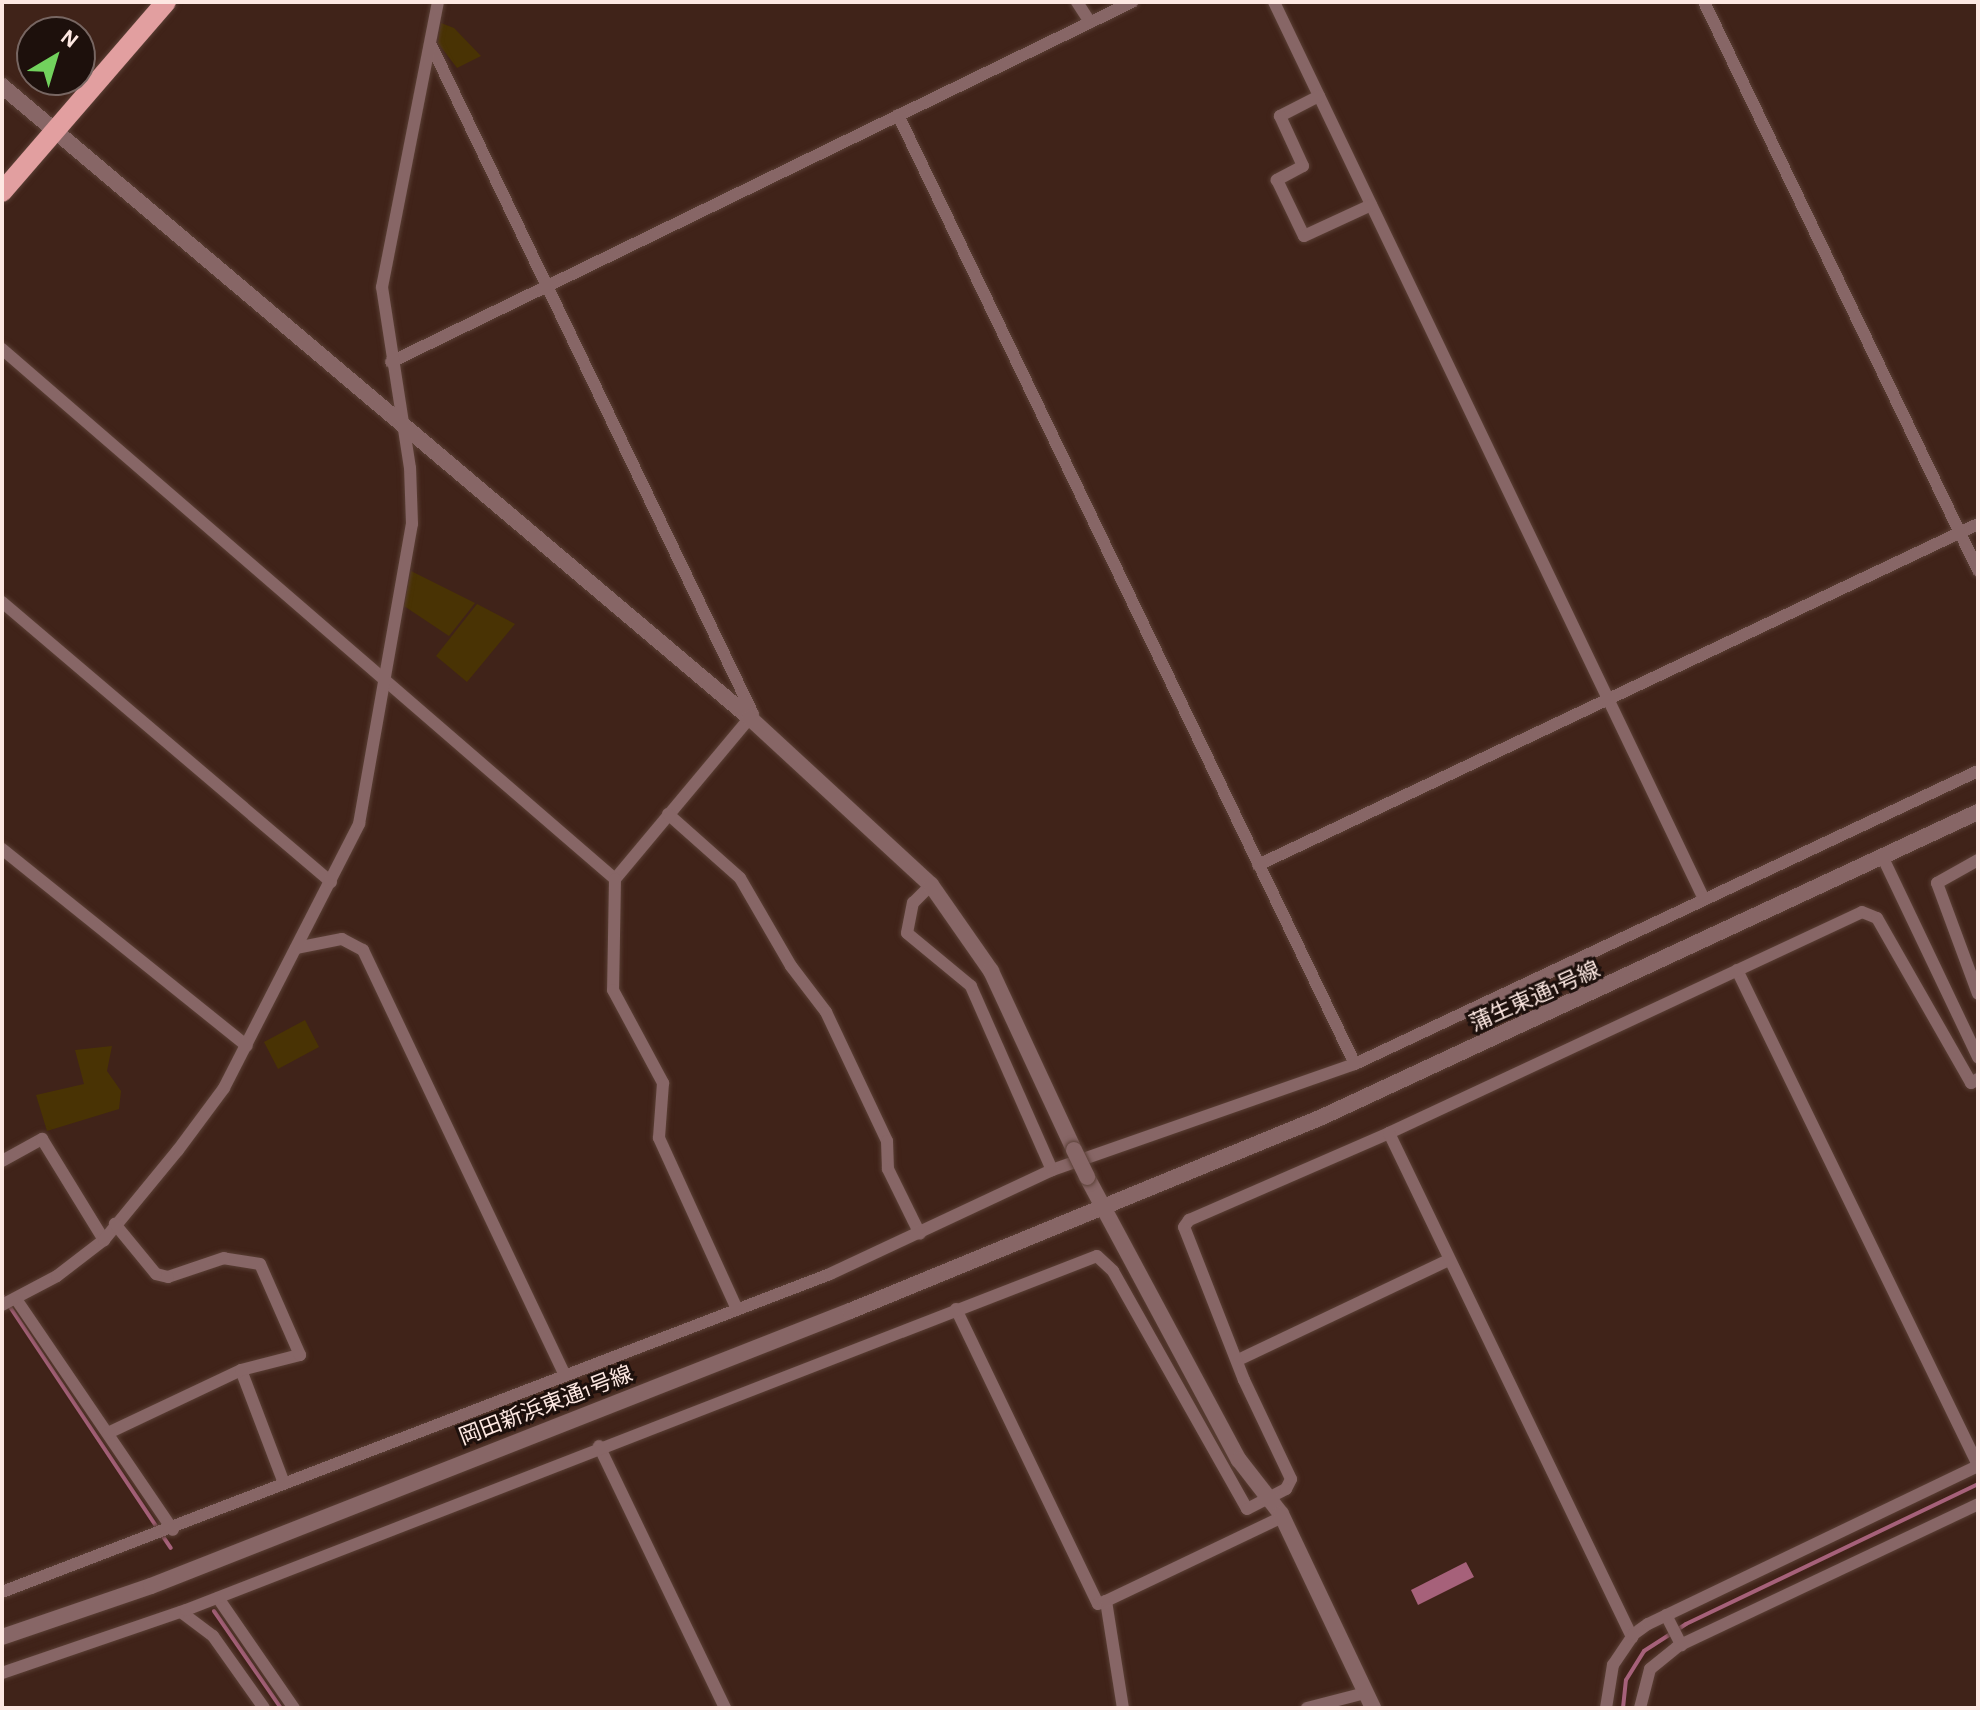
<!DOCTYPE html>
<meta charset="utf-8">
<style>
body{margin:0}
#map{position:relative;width:1980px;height:1710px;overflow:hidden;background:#402319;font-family:"Alegreya Sans","Noto Sans JP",sans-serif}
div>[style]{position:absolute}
.green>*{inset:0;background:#493304}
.water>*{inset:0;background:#a6617a}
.stream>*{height:4px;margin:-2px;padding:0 2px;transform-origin:2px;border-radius:2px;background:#a6617a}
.roads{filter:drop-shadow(0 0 2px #5a3f35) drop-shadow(0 0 2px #5a3f35)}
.minor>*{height:12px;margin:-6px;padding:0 6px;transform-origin:6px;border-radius:6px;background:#876666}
.tertiary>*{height:16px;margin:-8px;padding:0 8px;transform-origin:8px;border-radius:8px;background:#876666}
.primary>*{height:20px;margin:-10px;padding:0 10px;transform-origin:10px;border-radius:10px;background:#e29fa0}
.bridges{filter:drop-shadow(0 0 2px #5a3f35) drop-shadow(0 0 2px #5a3f35)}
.tertiary-bridge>*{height:16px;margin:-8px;padding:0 8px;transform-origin:8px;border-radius:8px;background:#876666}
span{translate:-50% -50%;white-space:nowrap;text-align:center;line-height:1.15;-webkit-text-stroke:6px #1d100c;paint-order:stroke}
.street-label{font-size:22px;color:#fde8e2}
.frame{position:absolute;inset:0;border:4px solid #fde8e2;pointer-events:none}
.north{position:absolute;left:16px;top:16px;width:80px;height:80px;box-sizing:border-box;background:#1d100c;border:2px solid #776662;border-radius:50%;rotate:38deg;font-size:22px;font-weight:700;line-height:32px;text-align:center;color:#fde8e2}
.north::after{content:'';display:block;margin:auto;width:28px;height:36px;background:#72d25d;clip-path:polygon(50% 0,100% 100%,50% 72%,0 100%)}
</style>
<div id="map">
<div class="green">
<div style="clip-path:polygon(441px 23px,454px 28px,481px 56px,457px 68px,438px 43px)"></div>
<div style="clip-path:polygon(411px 571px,475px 603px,449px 636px,404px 606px)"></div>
<div style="clip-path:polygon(477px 604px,515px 624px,467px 682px,436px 656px)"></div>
<div style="clip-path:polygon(305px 1020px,319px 1047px,278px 1069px,264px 1042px)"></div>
<div style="clip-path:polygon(112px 1046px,107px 1071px,121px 1091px,119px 1109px,47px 1131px,36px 1095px,84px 1084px,75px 1050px)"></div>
</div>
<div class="water">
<div style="clip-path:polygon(1466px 1562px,1474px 1577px,1418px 1605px,1411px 1590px)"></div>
</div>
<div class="stream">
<div style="left:2px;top:1295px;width:304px;rotate:56.3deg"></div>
<div style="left:214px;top:1611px;width:118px;rotate:55.4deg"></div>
<div style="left:1623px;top:1708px;width:28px;rotate:-84deg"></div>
<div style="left:1626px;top:1680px;width:34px;rotate:-58deg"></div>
<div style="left:1644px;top:1651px;width:50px;rotate:-32.7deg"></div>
<div style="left:1686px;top:1624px;width:324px;rotate:-25.6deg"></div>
</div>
<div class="roads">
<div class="minor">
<div style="left:1077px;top:2px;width:24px;rotate:57deg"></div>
<div style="left:1274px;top:2px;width:995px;rotate:64.39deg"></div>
<div style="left:1704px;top:2px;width:631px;rotate:64.25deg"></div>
<div style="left:431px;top:45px;width:742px;rotate:64.3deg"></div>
<div style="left:753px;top:714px;width:215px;rotate:129.9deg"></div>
<div style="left:1319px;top:96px;width:44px;rotate:152.9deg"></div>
<div style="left:1280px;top:116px;width:55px;rotate:65.3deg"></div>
<div style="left:1303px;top:166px;width:30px;rotate:152deg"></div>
<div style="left:1277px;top:180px;width:62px;rotate:64.3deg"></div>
<div style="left:1304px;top:236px;width:74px;rotate:-24.8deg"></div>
<div style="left:898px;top:115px;width:1053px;rotate:64.29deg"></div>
<div style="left:2px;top:349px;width:810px;rotate:40.85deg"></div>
<div style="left:615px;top:879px;width:111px;rotate:91deg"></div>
<div style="left:613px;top:990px;width:106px;rotate:61.7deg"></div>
<div style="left:663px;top:1083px;width:55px;rotate:94.2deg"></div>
<div style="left:659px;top:1138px;width:188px;rotate:65.5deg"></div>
<div style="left:391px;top:362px;width:824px;rotate:-25.91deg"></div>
<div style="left:2px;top:602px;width:432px;rotate:40.4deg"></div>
<div style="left:668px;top:814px;width:96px;rotate:41.6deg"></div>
<div style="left:740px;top:878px;width:102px;rotate:59.9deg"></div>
<div style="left:791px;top:966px;width:58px;rotate:52.7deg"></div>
<div style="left:826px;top:1012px;width:143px;rotate:64.7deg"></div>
<div style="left:887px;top:1141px;width:28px;rotate:88deg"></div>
<div style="left:888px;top:1169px;width:72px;rotate:63.8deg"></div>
<div style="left:2px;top:849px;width:314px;rotate:38.8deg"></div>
<div style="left:1883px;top:858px;width:221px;rotate:64.5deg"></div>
<div style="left:1978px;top:860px;width:47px;rotate:150.7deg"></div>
<div style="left:1937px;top:883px;width:118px;rotate:69.7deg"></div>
<div style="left:1258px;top:865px;width:797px;rotate:-25.34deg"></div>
<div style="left:296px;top:948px;width:47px;rotate:-11.1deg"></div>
<div style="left:342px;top:939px;width:24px;rotate:28deg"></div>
<div style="left:363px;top:950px;width:471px;rotate:64.6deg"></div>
<div style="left:1737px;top:970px;width:551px;rotate:64.04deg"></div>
<div style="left:1389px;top:1133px;width:522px;rotate:-25.04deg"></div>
<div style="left:1862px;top:912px;width:16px;rotate:22deg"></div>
<div style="left:1877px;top:918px;width:190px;rotate:60.3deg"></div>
<div style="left:1971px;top:1083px;width:8px;rotate:-30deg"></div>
<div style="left:2px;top:1161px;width:46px;rotate:-28.8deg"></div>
<div style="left:42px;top:1139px;width:119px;rotate:58.5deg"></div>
<div style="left:1052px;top:1170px;width:321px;rotate:-19.3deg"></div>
<div style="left:1355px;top:1064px;width:688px;rotate:-25.19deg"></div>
<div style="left:16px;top:1299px;width:279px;rotate:55.8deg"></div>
<div style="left:2px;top:1305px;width:62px;rotate:-27.8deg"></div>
<div style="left:57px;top:1276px;width:59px;rotate:-37.5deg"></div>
<div style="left:104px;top:1240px;width:117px;rotate:-50.6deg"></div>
<div style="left:178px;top:1150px;width:77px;rotate:-53.4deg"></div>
<div style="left:224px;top:1088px;width:297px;rotate:-62.9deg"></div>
<div style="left:359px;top:824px;width:305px;rotate:-80deg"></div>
<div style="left:412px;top:524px;width:56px;rotate:-92deg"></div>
<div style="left:410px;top:468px;width:183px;rotate:-98.8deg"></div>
<div style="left:382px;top:287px;width:290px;rotate:-78.9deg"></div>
<div style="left:956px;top:1309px;width:327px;rotate:64.3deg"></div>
<div style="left:1098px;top:1604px;width:9px;rotate:-21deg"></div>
<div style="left:1106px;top:1601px;width:108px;rotate:81deg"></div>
<div style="left:1238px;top:1360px;width:233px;rotate:-25.4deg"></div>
<div style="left:241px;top:1370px;width:121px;rotate:69.2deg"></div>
<div style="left:108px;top:1433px;width:147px;rotate:-25.3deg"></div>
<div style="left:241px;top:1370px;width:61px;rotate:-14.3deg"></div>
<div style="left:300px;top:1355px;width:99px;rotate:-113.7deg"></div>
<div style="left:260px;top:1264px;width:36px;rotate:-171deg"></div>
<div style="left:224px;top:1258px;width:59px;rotate:161.3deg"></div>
<div style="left:168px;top:1277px;width:12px;rotate:-166deg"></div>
<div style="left:156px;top:1274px;width:65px;rotate:-129.4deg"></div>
<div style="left:599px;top:1446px;width:291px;rotate:64.3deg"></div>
<div style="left:2px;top:1592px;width:887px;rotate:-21.01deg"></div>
<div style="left:830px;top:1274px;width:245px;rotate:-25.1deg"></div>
<div style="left:1052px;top:1170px;width:201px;rotate:-113.8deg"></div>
<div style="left:971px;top:986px;width:83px;rotate:-140.4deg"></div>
<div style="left:907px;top:933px;width:31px;rotate:-79deg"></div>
<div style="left:913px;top:903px;width:25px;rotate:-45deg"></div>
<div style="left:218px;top:1598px;width:134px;rotate:55.4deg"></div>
<div style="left:1106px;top:1601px;width:195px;rotate:-25.5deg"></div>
<div style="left:181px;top:1612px;width:40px;rotate:37deg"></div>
<div style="left:213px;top:1636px;width:88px;rotate:54.7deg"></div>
<div style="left:1666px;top:1615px;width:34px;rotate:63deg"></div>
<div style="left:2px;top:1673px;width:194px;rotate:-18.9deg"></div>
<div style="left:186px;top:1610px;width:977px;rotate:-21.24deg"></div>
<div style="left:1097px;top:1256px;width:22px;rotate:43deg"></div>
<div style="left:1113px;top:1271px;width:273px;rotate:60.6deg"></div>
<div style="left:1247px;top:1509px;width:44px;rotate:-27.1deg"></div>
<div style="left:1286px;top:1489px;width:11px;rotate:-63deg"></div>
<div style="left:1291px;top:1479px;width:110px;rotate:-115.4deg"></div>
<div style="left:1244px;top:1380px;width:164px;rotate:-111.4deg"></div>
<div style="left:1184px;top:1227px;width:9px;rotate:-54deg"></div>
<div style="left:1189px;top:1220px;width:218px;rotate:-23.5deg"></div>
<div style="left:1389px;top:1133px;width:560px;rotate:64.26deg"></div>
<div style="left:1307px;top:1708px;width:60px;rotate:-14.5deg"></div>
<div style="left:1606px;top:1708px;width:44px;rotate:-80.8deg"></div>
<div style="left:1613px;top:1665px;width:37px;rotate:-56deg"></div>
<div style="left:1634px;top:1634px;width:17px;rotate:-36deg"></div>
<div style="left:1648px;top:1624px;width:366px;rotate:-25.6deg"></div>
<div style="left:1640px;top:1708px;width:40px;rotate:-75.6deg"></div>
<div style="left:1650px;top:1669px;width:36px;rotate:-39deg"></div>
<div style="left:1678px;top:1646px;width:332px;rotate:-25.3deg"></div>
</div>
<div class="tertiary">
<div style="left:2px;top:86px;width:979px;rotate:40.2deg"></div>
<div style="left:750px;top:718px;width:246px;rotate:42.7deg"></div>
<div style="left:931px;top:885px;width:105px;rotate:55.1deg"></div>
<div style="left:991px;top:971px;width:197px;rotate:65.1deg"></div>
<div style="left:1087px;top:1177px;width:321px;rotate:61.8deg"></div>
<div style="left:1239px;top:1460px;width:68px;rotate:52.1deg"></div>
<div style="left:1281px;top:1514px;width:215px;rotate:64.6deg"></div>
<div style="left:2px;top:1637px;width:157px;rotate:-18.9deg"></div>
<div style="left:151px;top:1586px;width:751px;rotate:-21.48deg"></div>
<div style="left:850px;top:1311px;width:510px;rotate:-22.34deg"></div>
<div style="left:1322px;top:1117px;width:723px;rotate:-24.94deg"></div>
</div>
<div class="primary">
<div style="left:2px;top:192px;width:251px;rotate:-49.2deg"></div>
</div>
</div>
<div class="bridges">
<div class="tertiary-bridge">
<div style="left:1074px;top:1150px;width:30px;rotate:64deg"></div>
</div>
</div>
<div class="street-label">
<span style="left:1535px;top:997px;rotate:-24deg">蒲生東通1号線</span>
<span style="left:546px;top:1406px;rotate:-21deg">岡田新浜東通1号線</span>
</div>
<div class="frame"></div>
<div class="north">N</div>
</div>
